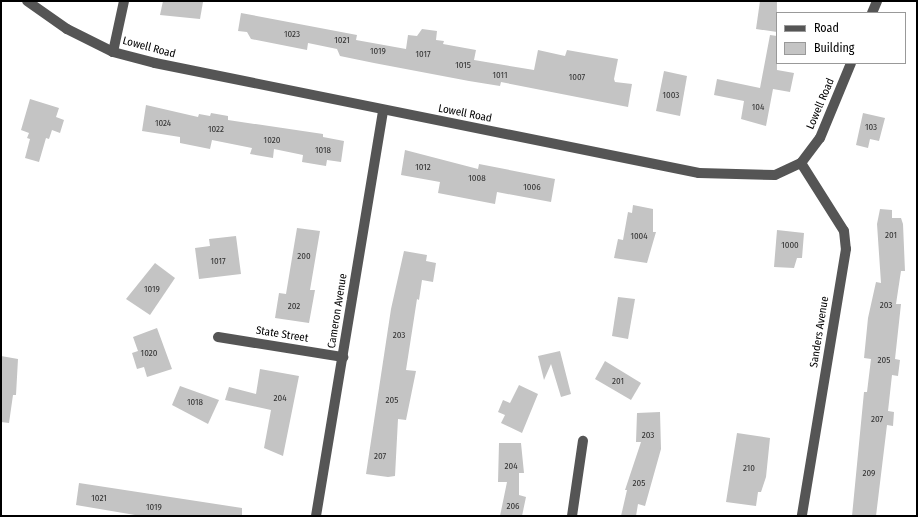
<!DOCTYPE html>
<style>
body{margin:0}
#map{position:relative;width:918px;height:517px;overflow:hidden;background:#fff;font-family:"Fira Sans Condensed",sans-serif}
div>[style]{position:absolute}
.building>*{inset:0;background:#c4c4c4}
.minor>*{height:10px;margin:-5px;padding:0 5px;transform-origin:5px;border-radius:5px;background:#555}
span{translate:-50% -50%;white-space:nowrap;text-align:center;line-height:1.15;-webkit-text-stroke:3px #fff;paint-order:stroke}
.number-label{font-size:9px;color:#313131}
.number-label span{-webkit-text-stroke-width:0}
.street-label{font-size:11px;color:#000}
.frame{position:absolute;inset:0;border:2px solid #000;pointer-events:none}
.legend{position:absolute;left:776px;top:12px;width:130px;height:52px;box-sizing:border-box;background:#fff;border:1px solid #999;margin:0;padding:5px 7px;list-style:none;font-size:12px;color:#000}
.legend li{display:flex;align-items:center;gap:8px;height:20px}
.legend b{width:20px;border:1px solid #999}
</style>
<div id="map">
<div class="building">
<div style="clip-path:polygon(163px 1px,203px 2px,200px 19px,160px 15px)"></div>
<div style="clip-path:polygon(760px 1px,777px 1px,777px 32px,756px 29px)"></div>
<div style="clip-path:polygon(241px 13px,357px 35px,356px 40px,406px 49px,408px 35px,417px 36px,422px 29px,437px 31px,436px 40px,444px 41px,443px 44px,476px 50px,474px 60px,534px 70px,538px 50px,565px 56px,567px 50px,618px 59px,614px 79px,615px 82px,632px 84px,628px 107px,501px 82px,500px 86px,469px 81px,374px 63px,340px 56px,337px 49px,308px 43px,307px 50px,251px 39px,247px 32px,238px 31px)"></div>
<div style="clip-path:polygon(770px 35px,777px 36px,777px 70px,794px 73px,790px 92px,773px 89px,766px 126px,741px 119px,744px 101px,714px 95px,717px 79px,760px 88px)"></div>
<div style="clip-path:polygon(664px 71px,687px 76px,680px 116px,656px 111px)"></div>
<div style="clip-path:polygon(30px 99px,59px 108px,56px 117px,64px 120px,60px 133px,52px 130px,49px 139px,46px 138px,39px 162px,25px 158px,30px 139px,27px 138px,29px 133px,21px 130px)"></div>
<div style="clip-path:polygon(146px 105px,198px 117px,199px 114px,210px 116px,211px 113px,228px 116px,228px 120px,323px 134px,323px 137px,344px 141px,341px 162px,327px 160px,326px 166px,302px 162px,303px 155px,274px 149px,273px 158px,250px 154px,252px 148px,212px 140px,210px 149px,180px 143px,180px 137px,142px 131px)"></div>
<div style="clip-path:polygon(863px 113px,885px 118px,879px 141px,870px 139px,868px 148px,856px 145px)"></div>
<div style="clip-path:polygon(405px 150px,478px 169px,479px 164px,555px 179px,551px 202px,497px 192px,495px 204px,438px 193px,440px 182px,401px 175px)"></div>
<div style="clip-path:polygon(633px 205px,653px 209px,653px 232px,656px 232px,647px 263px,614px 258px,618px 239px,623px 240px,628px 212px,632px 213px)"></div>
<div style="clip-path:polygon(880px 209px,892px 210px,892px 218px,901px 218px,903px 224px,905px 271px,901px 271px,896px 304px,901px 304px,895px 359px,900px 360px,898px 376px,892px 375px,888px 411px,894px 412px,893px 426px,887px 425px,876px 516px,852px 516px,864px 392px,867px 392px,871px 359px,864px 358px,868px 318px,876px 282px,881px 283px,877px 224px)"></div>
<div style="clip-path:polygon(297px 228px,320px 231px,310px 290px,315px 290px,309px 323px,275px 318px,279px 293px,286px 294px)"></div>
<div style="clip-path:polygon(777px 230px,804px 233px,802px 258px,797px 258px,794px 268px,774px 267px)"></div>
<div style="clip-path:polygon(236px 236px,241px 274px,199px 279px,195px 248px,210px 246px,209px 239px)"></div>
<div style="clip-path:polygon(404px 251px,427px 255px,426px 261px,436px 263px,433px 282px,422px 280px,419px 300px,417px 299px,406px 370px,416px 371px,406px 420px,398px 419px,395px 476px,388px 477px,366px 474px,391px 309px)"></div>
<div style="clip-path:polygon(155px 263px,175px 278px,150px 315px,126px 299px)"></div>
<div style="clip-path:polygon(618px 297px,635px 299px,628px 339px,612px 336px)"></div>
<div style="clip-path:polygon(157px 328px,172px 369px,147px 377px,144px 367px,137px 369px,132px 353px,138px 351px,133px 337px)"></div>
<div style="clip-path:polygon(560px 351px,571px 394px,561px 397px,551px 364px,544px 380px,538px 356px)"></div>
<div style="clip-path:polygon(1px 356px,18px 359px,16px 395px,13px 395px,9px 423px,1px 422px)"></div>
<div style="clip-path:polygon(605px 361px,641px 383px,631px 400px,595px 379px)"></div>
<div style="clip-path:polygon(260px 369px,299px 376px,283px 456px,264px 448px,271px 410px,225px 400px,229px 387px,256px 394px)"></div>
<div style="clip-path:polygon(519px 385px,538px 394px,522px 433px,501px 423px,505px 415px,498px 412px,503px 400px,510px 403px)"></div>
<div style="clip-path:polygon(180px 386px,219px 400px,208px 424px,172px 405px)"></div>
<div style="clip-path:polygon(660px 412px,661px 449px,645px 506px,638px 504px,636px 516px,621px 516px,627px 490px,625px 490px,641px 442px,636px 442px,637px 413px)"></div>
<div style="clip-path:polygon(737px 433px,770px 438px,766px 477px,761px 492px,758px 492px,756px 506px,726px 502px)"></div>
<div style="clip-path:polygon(499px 443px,521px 443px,524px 473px,519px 473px,519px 495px,526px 497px,522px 516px,500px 516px,507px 482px,498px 482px)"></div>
<div style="clip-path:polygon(79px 483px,242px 508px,242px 516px,141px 516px,76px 505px)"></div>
</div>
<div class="minor">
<div style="left:27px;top:1px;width:49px;rotate:35deg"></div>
<div style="left:67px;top:29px;width:51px;rotate:26.6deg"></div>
<div style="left:113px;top:52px;width:43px;rotate:14.7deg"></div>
<div style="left:155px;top:63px;width:555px;rotate:11.43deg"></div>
<div style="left:699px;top:173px;width:76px;rotate:1.5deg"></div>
<div style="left:775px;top:175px;width:29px;rotate:-25deg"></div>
<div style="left:801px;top:163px;width:31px;rotate:-53deg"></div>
<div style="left:820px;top:138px;width:81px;rotate:-67.5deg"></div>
<div style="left:872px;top:13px;width:13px;rotate:-67deg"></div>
<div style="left:113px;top:52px;width:52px;rotate:-77.8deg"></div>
<div style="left:801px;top:163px;width:80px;rotate:57.7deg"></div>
<div style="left:844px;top:231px;width:18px;rotate:84deg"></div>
<div style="left:846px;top:249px;width:271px;rotate:99.4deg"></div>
<div style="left:218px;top:337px;width:127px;rotate:9.1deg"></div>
<div style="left:316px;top:516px;width:411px;rotate:-80.6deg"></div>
<div style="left:572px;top:516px;width:76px;rotate:-81.7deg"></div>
</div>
<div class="number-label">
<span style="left:292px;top:34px">1023</span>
<span style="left:342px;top:40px">1021</span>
<span style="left:378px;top:51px">1019</span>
<span style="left:423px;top:54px">1017</span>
<span style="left:463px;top:65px">1015</span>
<span style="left:500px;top:75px">1011</span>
<span style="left:577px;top:77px">1007</span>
<span style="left:671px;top:95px">1003</span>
<span style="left:758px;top:107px">104</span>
<span style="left:163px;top:123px">1024</span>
<span style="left:871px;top:127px">103</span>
<span style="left:216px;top:129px">1022</span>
<span style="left:272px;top:140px">1020</span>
<span style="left:323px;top:150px">1018</span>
<span style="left:423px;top:167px">1012</span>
<span style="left:477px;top:178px">1008</span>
<span style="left:532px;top:187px">1006</span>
<span style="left:891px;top:235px">201</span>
<span style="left:639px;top:236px">1004</span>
<span style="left:790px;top:245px">1000</span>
<span style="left:304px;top:256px">200</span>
<span style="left:218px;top:261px">1017</span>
<span style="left:152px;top:289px">1019</span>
<span style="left:886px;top:305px">203</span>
<span style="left:294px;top:306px">202</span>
<span style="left:399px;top:335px">203</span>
<span style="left:149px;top:353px">1020</span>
<span style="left:884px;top:360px">205</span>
<span style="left:618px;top:381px">201</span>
<span style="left:280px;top:398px">204</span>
<span style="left:392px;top:400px">205</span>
<span style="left:195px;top:402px">1018</span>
<span style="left:877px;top:419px">207</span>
<span style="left:648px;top:435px">203</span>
<span style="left:380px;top:456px">207</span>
<span style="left:511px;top:466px">204</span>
<span style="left:749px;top:468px">210</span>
<span style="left:869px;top:473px">209</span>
<span style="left:639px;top:483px">205</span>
<span style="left:99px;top:498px">1021</span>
<span style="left:513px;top:506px">206</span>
<span style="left:154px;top:507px">1019</span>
</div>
<div class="street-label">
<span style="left:149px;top:48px;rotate:15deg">Lowell Road</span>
<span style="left:821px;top:104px;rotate:-67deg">Lowell Road</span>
<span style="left:465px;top:114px;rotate:11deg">Lowell Road</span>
<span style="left:338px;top:311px;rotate:-81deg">Cameron Avenue</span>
<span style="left:820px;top:332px;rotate:-81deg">Sanders Avenue</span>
<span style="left:282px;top:335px;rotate:9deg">State Street</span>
</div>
<div class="frame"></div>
<ul class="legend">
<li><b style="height:5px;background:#555"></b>Road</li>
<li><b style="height:11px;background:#c4c4c4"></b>Building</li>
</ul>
</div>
